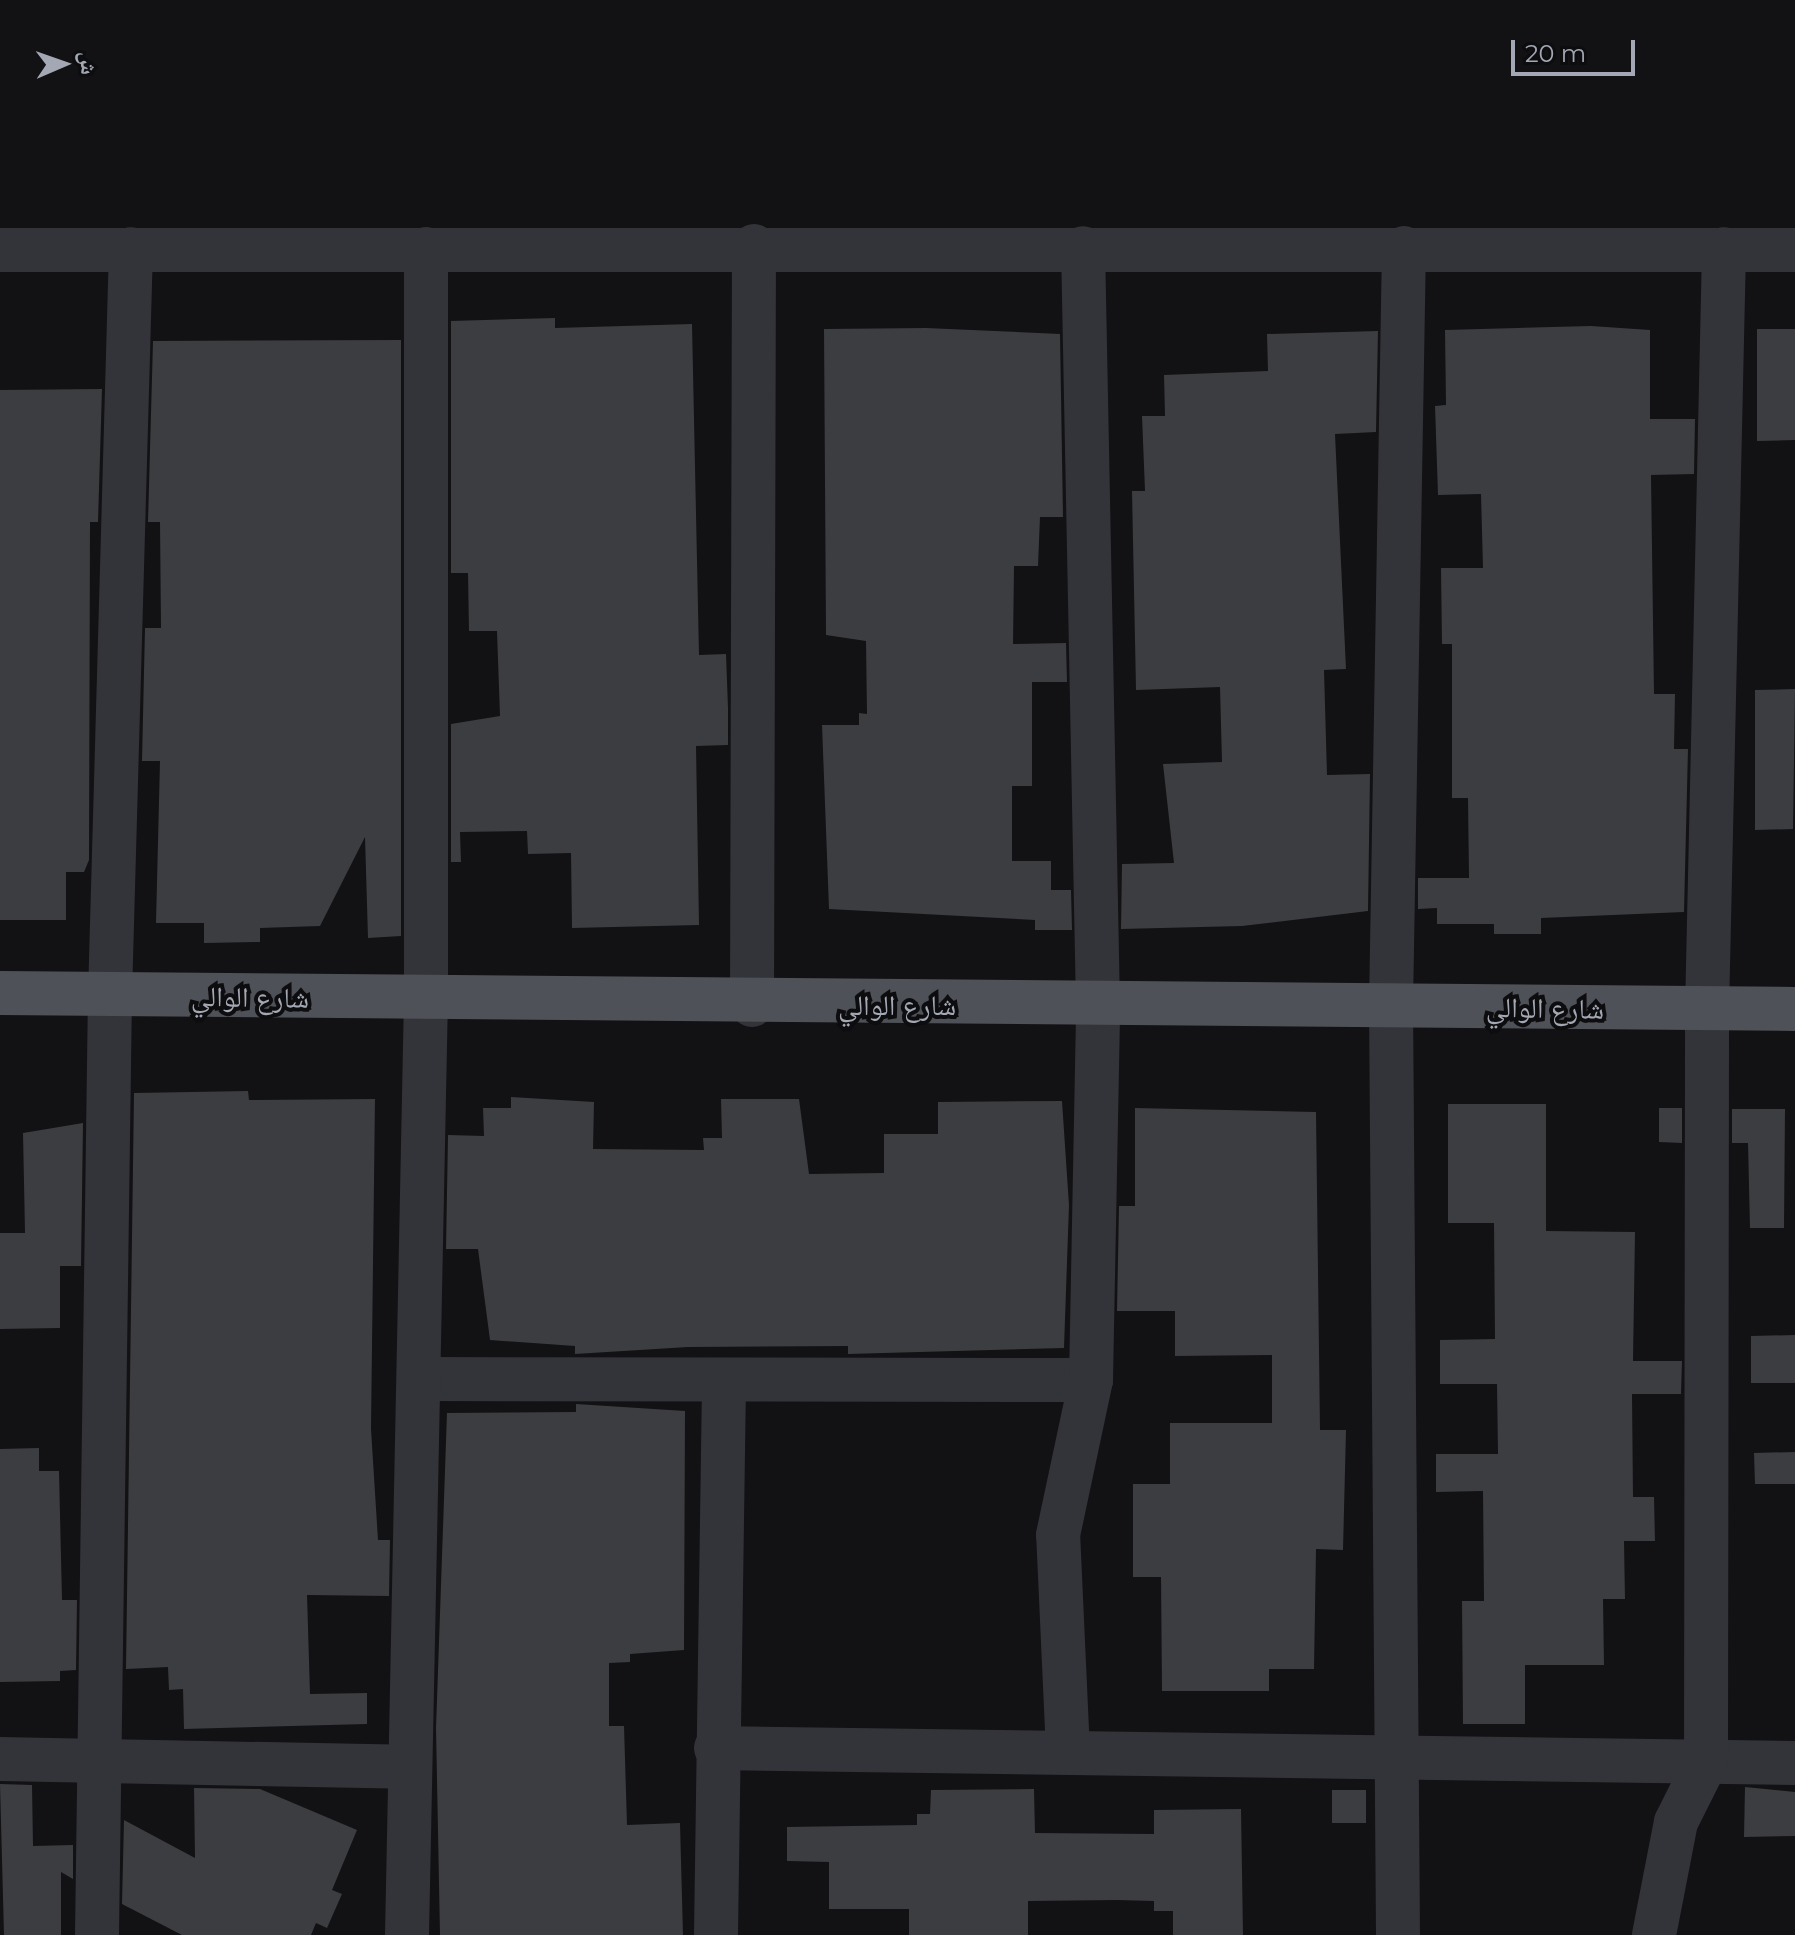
<!DOCTYPE html>
<meta charset="utf-8">
<style>
body{margin:0}
#map{position:relative;width:1795px;height:1935px;overflow:hidden;background:#121214;font-family:Montserrat,"Noto Naskh Arabic",sans-serif}
div>[style]{position:absolute}
.building>*{inset:0;background:#3c3d41}
.minor>*{height:44px;margin:-22px;padding:0 22px;transform-origin:22px;border-radius:22px;background:#333439}
.major>*{height:44px;margin:-22px;padding:0 22px;transform-origin:22px;border-radius:22px;background:#4f5158}
span{translate:-50% -50%;white-space:nowrap;text-align:center;line-height:1.15;-webkit-text-stroke:8px #0d0d0f;paint-order:stroke}
.street-label{font-size:28px;color:#a3a8b4}
.north{position:absolute;left:24px;top:24px;width:80px;height:80px;-webkit-text-stroke:6px #0d0d0f;paint-order:stroke;rotate:88deg;font-size:22px;font-weight:700;line-height:32px;text-align:center;color:#a3a8b4}
.north::after{content:'';display:block;margin:auto;width:28px;height:36px;background:#a3a8b4;clip-path:polygon(50% 0,100% 100%,50% 72%,0 100%)}
.scale{position:absolute;left:1511px;top:40px;width:124px;height:36px;box-sizing:border-box;border:4px solid #a3a8b4;border-top:0;padding-left:10px;font-size:24px;line-height:28px;white-space:nowrap;color:#a3a8b4;-webkit-text-stroke:6px #0d0d0f;paint-order:stroke}
</style>
<div id="map">
<div class="building">
<div style="clip-path:polygon(555px 318px,555px 328px,692px 324px,699px 655px,726px 654px,728px 708px,728px 745px,696px 746px,699px 925px,572px 928px,571px 853px,528px 854px,527px 831px,460px 832px,461px 862px,451px 862px,451px 724px,500px 716px,497px 631px,469px 631px,468px 573px,451px 573px,451px 321px)"></div>
<div style="clip-path:polygon(1591px 326px,1650px 330px,1650px 419px,1695px 419px,1694px 474px,1651px 475px,1654px 694px,1675px 694px,1674px 749px,1688px 749px,1684px 912px,1541px 918px,1541px 934px,1494px 934px,1494px 924px,1437px 924px,1437px 908px,1418px 909px,1418px 878px,1469px 878px,1468px 798px,1452px 798px,1452px 644px,1442px 644px,1441px 568px,1483px 568px,1481px 494px,1438px 495px,1435px 406px,1446px 405px,1445px 330px)"></div>
<div style="clip-path:polygon(926px 328px,1060px 334px,1063px 517px,1040px 517px,1038px 566px,1014px 566px,1013px 644px,1066px 643px,1067px 682px,1032px 682px,1032px 786px,1012px 786px,1012px 861px,1051px 861px,1051px 890px,1071px 890px,1072px 930px,1035px 930px,1035px 920px,829px 909px,822px 725px,859px 725px,859px 713px,867px 714px,866px 641px,826px 635px,824px 329px)"></div>
<div style="clip-path:polygon(1757px 329px,1795px 329px,1795px 440px,1757px 441px)"></div>
<div style="clip-path:polygon(1378px 331px,1376px 432px,1335px 434px,1346px 669px,1324px 670px,1327px 775px,1370px 774px,1368px 911px,1242px 926px,1121px 929px,1122px 864px,1174px 863px,1163px 764px,1222px 762px,1220px 687px,1136px 690px,1132px 491px,1145px 491px,1142px 416px,1165px 416px,1164px 375px,1268px 371px,1267px 334px)"></div>
<div style="clip-path:polygon(401px 340px,401px 936px,368px 938px,365px 837px,320px 926px,260px 928px,260px 942px,204px 943px,204px 923px,156px 923px,160px 761px,142px 761px,145px 628px,161px 628px,160px 522px,148px 522px,153px 341px)"></div>
<div style="clip-path:polygon(102px 389px,98px 522px,90px 522px,89px 860px,84px 872px,66px 872px,66px 920px,0 920px,0 390px)"></div>
<div style="clip-path:polygon(1795px 689px,1793px 829px,1755px 830px,1755px 690px)"></div>
<div style="clip-path:polygon(248px 1091px,249px 1100px,375px 1099px,371px 1429px,378px 1540px,390px 1540px,389px 1596px,307px 1595px,310px 1694px,367px 1693px,367px 1724px,184px 1729px,183px 1689px,169px 1690px,168px 1667px,126px 1669px,134px 1093px)"></div>
<div style="clip-path:polygon(511px 1097px,594px 1102px,593px 1149px,704px 1150px,703px 1138px,722px 1138px,721px 1099px,799px 1099px,809px 1174px,884px 1173px,884px 1134px,938px 1134px,938px 1102px,1062px 1101px,1069px 1205px,1064px 1348px,848px 1354px,848px 1346px,688px 1347px,575px 1354px,575px 1346px,490px 1340px,478px 1249px,446px 1249px,448px 1135px,484px 1136px,483px 1108px,511px 1108px)"></div>
<div style="clip-path:polygon(1448px 1104px,1546px 1104px,1546px 1231px,1635px 1232px,1633px 1361px,1682px 1361px,1681px 1394px,1632px 1394px,1633px 1497px,1654px 1497px,1655px 1541px,1624px 1541px,1625px 1599px,1603px 1599px,1604px 1665px,1525px 1665px,1525px 1724px,1463px 1724px,1462px 1601px,1484px 1601px,1483px 1491px,1436px 1492px,1436px 1454px,1498px 1454px,1497px 1384px,1440px 1384px,1440px 1340px,1495px 1339px,1494px 1223px,1448px 1223px)"></div>
<div style="clip-path:polygon(1135px 1108px,1316px 1112px,1320px 1430px,1346px 1430px,1343px 1550px,1316px 1549px,1314px 1669px,1269px 1669px,1269px 1691px,1162px 1691px,1161px 1577px,1133px 1577px,1133px 1484px,1170px 1484px,1170px 1423px,1272px 1423px,1272px 1355px,1175px 1356px,1175px 1311px,1117px 1311px,1119px 1206px,1135px 1206px)"></div>
<div style="clip-path:polygon(1659px 1108px,1682px 1108px,1682px 1143px,1659px 1142px)"></div>
<div style="clip-path:polygon(1732px 1109px,1785px 1109px,1784px 1228px,1750px 1228px,1748px 1143px,1732px 1143px)"></div>
<div style="clip-path:polygon(83px 1123px,81px 1266px,60px 1266px,60px 1328px,0 1329px,0 1233px,25px 1233px,23px 1133px)"></div>
<div style="clip-path:polygon(1795px 1335px,1795px 1383px,1751px 1383px,1751px 1336px)"></div>
<div style="clip-path:polygon(576px 1404px,685px 1411px,684px 1650px,630px 1654px,630px 1662px,609px 1663px,609px 1726px,624px 1726px,627px 1825px,680px 1823px,683px 1935px,440px 1935px,436px 1728px,447px 1413px,576px 1412px)"></div>
<div style="clip-path:polygon(39px 1448px,39px 1471px,59px 1471px,62px 1600px,77px 1600px,76px 1670px,60px 1671px,60px 1681px,0 1682px,0 1449px)"></div>
<div style="clip-path:polygon(1795px 1452px,1795px 1484px,1755px 1484px,1754px 1453px)"></div>
<div style="clip-path:polygon(0 1784px,32px 1785px,33px 1846px,73px 1845px,73px 1879px,61px 1872px,61px 1935px,4px 1935px)"></div>
<div style="clip-path:polygon(1745px 1787px,1795px 1792px,1795px 1836px,1744px 1837px)"></div>
<div style="clip-path:polygon(194px 1788px,260px 1789px,357px 1830px,332px 1890px,342px 1894px,327px 1928px,316px 1923px,311px 1935px,182px 1935px,122px 1904px,124px 1820px,195px 1858px)"></div>
<div style="clip-path:polygon(1034px 1789px,1035px 1833px,1154px 1834px,1154px 1810px,1241px 1809px,1243px 1935px,1173px 1935px,1173px 1911px,1154px 1911px,1154px 1901px,1117px 1900px,1028px 1901px,1028px 1935px,909px 1935px,909px 1909px,829px 1909px,829px 1862px,787px 1861px,787px 1827px,917px 1825px,917px 1814px,930px 1814px,931px 1790px)"></div>
<div style="clip-path:polygon(1332px 1790px,1366px 1790px,1366px 1823px,1332px 1823px)"></div>
</div>
<div class="minor">
<div style="left:0;top:250px;width:1795px"></div>
<div style="left:752px;top:1005px;width:759px;rotate:-89.85deg"></div>
<div style="left:420px;top:1379px;width:671px;rotate:0.09deg"></div>
<div style="left:716px;top:1748px;width:1079px;rotate:0.8deg"></div>
<div style="left:1068px;top:1752px;width:217px;rotate:-92.6deg"></div>
<div style="left:1058px;top:1535px;width:158px;rotate:-78deg"></div>
<div style="left:1091px;top:1380px;width:374px;rotate:-88.9deg"></div>
<div style="left:1098px;top:1006px;width:758px;rotate:-91.13deg"></div>
<div style="left:0;top:1759px;width:407px;rotate:1.1deg"></div>
<div style="left:97px;top:1935px;width:940px;rotate:-89.21deg"></div>
<div style="left:110px;top:995px;width:746px;rotate:-88.39deg"></div>
<div style="left:407px;top:1935px;width:935px;rotate:-88.84deg"></div>
<div style="left:426px;top:1000px;width:751px;rotate:-90deg"></div>
<div style="left:716px;top:1935px;width:553px;rotate:-89.17deg"></div>
<div style="left:1398px;top:1935px;width:929px;rotate:-90.43deg"></div>
<div style="left:1391px;top:1006px;width:758px;rotate:-89.02deg"></div>
<div style="left:1654px;top:1935px;width:115px;rotate:-79deg"></div>
<div style="left:1676px;top:1822px;width:67px;rotate:-63.4deg"></div>
<div style="left:1706px;top:1762px;width:751px;rotate:-89.92deg"></div>
<div style="left:1707px;top:1011px;width:762px;rotate:-88.72deg"></div>
</div>
<div class="major">
<div style="left:0;top:993px;width:1795px;rotate:0.51deg"></div>
</div>
<div class="street-label">
<span style="left:250px;top:997px;rotate:1deg">شارع الوالي</span>
<span style="left:897px;top:1005px">شارع الوالي</span>
<span style="left:1545px;top:1008px;rotate:1deg">شارع الوالي</span>
</div>
<div class="north">ش</div>
<div class="scale">20 m</div>
</div>
